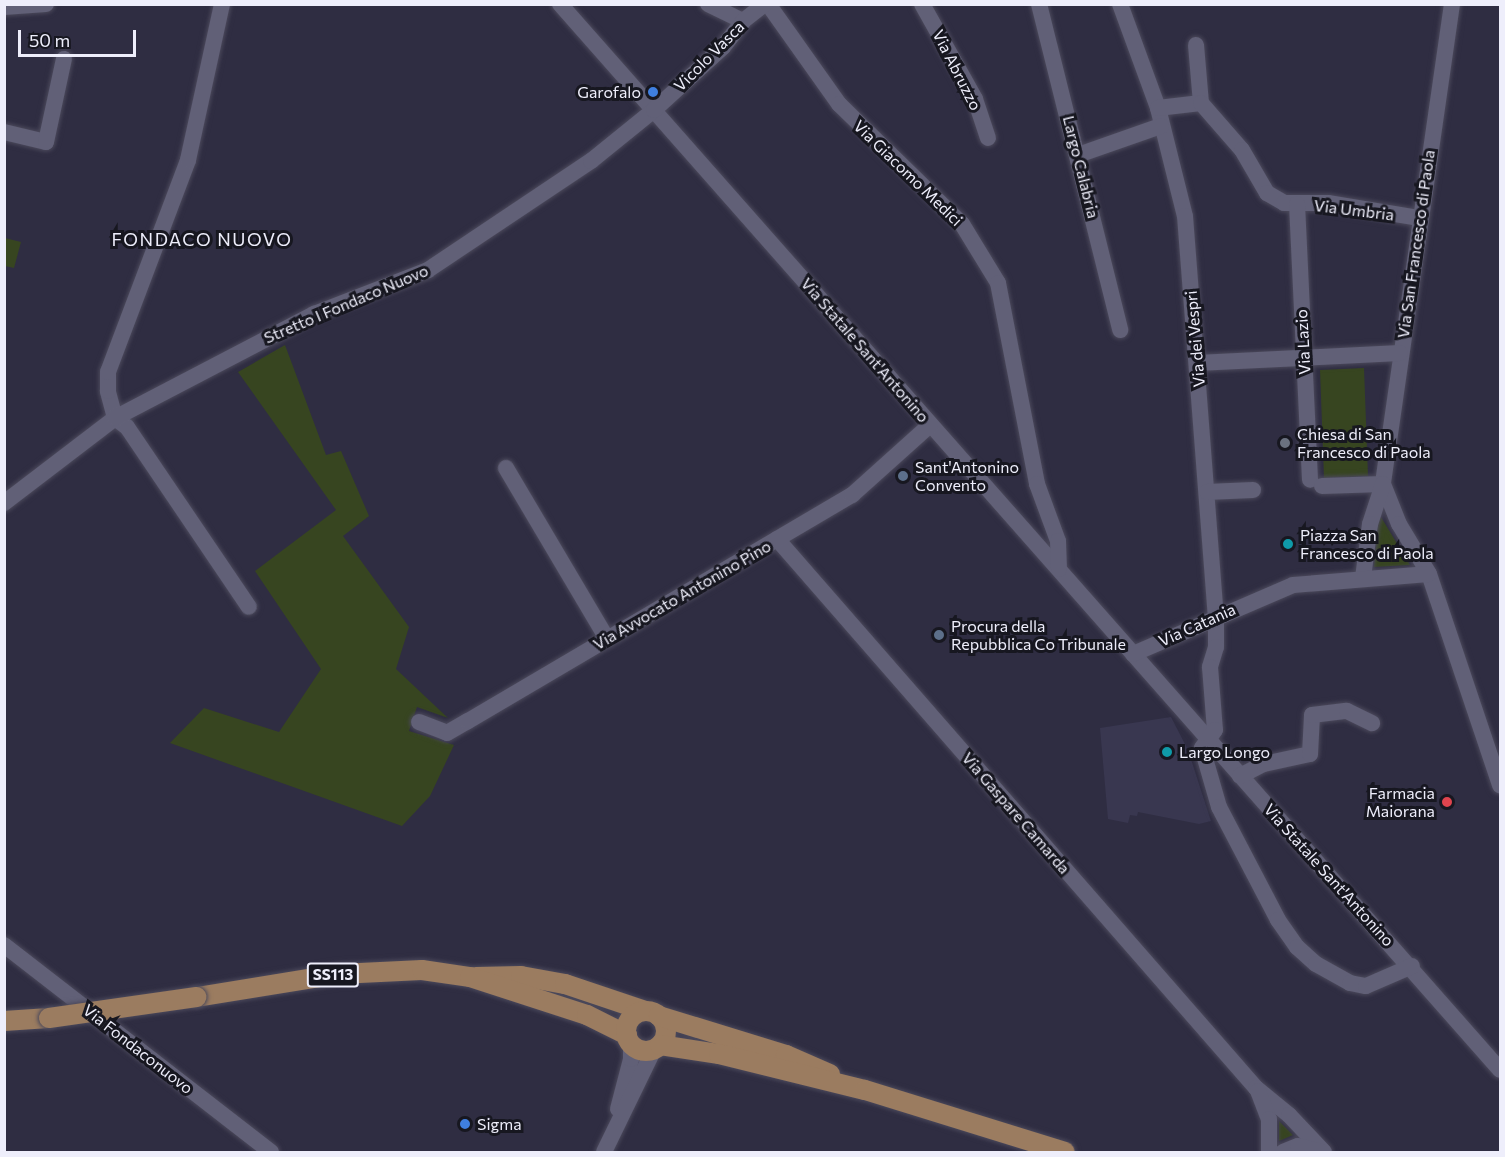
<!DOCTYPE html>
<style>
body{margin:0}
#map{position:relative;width:1505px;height:1157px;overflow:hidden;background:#2f2d42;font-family:Commissioner,sans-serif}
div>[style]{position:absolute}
.built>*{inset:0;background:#393750}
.green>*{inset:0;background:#374520}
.roads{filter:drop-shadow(0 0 2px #4b495b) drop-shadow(0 0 2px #4b495b)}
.minor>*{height:16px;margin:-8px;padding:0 8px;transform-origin:8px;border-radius:8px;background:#616077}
.major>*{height:20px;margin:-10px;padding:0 10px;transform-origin:10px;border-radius:10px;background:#9b7c60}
.major>.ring{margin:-10px;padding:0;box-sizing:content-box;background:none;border:20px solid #9b7c60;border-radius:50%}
.bridges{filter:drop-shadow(0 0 2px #4b495b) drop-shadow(0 0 2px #4b495b)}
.major-bridge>*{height:20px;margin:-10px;padding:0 10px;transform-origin:10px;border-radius:10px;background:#9b7c60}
.dots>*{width:16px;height:16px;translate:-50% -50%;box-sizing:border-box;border:3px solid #171720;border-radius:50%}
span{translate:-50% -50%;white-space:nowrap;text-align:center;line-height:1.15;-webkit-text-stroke:6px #171720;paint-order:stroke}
.shield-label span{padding:2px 4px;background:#171720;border:2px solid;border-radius:4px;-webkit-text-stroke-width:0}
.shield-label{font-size:15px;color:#eeeefb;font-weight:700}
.street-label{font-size:16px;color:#eeeefb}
.poi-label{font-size:16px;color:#eeeefb}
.right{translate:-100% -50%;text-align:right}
.left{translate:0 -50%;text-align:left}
.neighbourhood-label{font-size:18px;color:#eeeefb;letter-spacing:1.5px}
.frame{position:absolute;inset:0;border:6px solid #eeeefb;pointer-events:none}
.scale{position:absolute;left:18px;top:30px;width:118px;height:27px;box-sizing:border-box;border:3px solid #eeeefb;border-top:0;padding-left:8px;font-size:18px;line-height:21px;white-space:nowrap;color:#eeeefb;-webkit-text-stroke:4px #171720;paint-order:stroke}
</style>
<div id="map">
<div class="built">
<div style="clip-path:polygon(1171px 717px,1188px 750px,1211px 821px,1199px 824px,1138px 812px,1137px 816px,1130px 815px,1128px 823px,1108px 819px,1100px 728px)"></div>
</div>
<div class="green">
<div style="clip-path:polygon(5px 238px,21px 242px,14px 268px,5px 266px)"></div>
<div style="clip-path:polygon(285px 345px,326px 455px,341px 451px,369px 516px,343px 536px,409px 627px,396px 669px,448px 718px,417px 707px,409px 731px,454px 745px,430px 796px,402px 826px,170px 743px,204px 708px,279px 732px,321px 669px,255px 571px,336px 510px,238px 372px)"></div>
<div style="clip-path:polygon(1364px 368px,1368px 476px,1324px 478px,1320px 370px)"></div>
<div style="clip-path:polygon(1378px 512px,1410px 565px,1374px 567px)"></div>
<div style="clip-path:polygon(1279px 1121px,1293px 1135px,1279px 1141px)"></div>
</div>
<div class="roads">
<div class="minor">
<div style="left:560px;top:4px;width:1421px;rotate:48.59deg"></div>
<div style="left:708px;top:4px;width:39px;rotate:26deg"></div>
<div style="left:768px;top:4px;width:123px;rotate:54.6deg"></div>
<div style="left:839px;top:104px;width:172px;rotate:44.3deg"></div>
<div style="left:962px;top:224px;width:69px;rotate:58.6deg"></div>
<div style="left:998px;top:283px;width:205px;rotate:79deg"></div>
<div style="left:1037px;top:484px;width:61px;rotate:69.8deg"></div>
<div style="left:1058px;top:541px;width:28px;rotate:88deg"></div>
<div style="left:922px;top:4px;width:109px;rotate:60.8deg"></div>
<div style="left:975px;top:99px;width:41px;rotate:71.6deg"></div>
<div style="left:1039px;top:4px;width:336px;rotate:76deg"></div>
<div style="left:1120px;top:4px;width:111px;rotate:69.9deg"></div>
<div style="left:1158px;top:108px;width:111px;rotate:76deg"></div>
<div style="left:1185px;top:216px;width:401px;rotate:85.6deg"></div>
<div style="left:1216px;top:616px;width:31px;rotate:90deg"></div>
<div style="left:1216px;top:647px;width:21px;rotate:107deg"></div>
<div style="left:1210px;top:667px;width:63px;rotate:85.5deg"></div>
<div style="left:1215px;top:730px;width:22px;rotate:126deg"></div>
<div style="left:1202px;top:748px;width:61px;rotate:73.9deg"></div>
<div style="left:1219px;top:807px;width:127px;rotate:62.4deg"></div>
<div style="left:1278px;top:920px;width:33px;rotate:55deg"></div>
<div style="left:1297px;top:947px;width:25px;rotate:42deg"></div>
<div style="left:1316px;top:964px;width:39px;rotate:29deg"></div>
<div style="left:1350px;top:983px;width:16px;rotate:11deg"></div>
<div style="left:1366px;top:986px;width:50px;rotate:-23.5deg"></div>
<div style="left:1452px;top:4px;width:485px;rotate:98.2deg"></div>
<div style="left:1383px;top:484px;width:43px;rotate:68.2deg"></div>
<div style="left:1399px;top:524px;width:58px;rotate:59deg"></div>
<div style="left:1429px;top:574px;width:223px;rotate:71.4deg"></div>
<div style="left:4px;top:7px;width:42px;rotate:-4.1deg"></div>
<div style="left:1196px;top:45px;width:58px;rotate:85.1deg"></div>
<div style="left:1158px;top:108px;width:43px;rotate:-6.6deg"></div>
<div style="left:1201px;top:103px;width:62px;rotate:48.9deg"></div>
<div style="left:1242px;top:150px;width:50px;rotate:59.8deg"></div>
<div style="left:1267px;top:193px;width:20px;rotate:30deg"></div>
<div style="left:1284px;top:203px;width:44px"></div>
<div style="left:1328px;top:203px;width:93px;rotate:9.3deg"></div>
<div style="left:4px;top:132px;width:43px;rotate:13.4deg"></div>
<div style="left:46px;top:142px;width:85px;rotate:-77.8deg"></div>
<div style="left:1078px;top:155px;width:88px;rotate:-19.3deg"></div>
<div style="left:1297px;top:204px;width:276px;rotate:87.3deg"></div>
<div style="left:1197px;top:363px;width:203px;rotate:-2.8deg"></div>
<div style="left:115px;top:418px;width:28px;rotate:-105deg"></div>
<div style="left:108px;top:391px;width:19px;rotate:-90deg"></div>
<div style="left:108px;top:372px;width:227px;rotate:-69.3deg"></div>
<div style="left:188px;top:160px;width:160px;rotate:-77.7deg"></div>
<div style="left:115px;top:418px;width:15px;rotate:37deg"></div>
<div style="left:127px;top:427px;width:217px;rotate:55.9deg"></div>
<div style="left:506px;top:468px;width:199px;rotate:59.4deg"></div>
<div style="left:1322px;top:486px;width:61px;rotate:-1.9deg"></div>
<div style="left:1383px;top:484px;width:42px;rotate:108deg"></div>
<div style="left:1370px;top:524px;width:54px;rotate:97.4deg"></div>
<div style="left:1207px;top:492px;width:46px;rotate:-2.5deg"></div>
<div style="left:4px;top:503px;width:140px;rotate:-37.4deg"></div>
<div style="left:115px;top:418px;width:225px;rotate:-27.6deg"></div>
<div style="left:314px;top:314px;width:122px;rotate:-21.1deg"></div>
<div style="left:428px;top:270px;width:196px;rotate:-33.8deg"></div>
<div style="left:591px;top:161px;width:81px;rotate:-39deg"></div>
<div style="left:654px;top:110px;width:93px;rotate:-42.4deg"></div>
<div style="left:723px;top:47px;width:33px;rotate:-52deg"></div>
<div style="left:743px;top:21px;width:28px;rotate:-38deg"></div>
<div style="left:777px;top:539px;width:729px;rotate:48.9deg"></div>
<div style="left:1256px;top:1088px;width:43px;rotate:39.3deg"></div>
<div style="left:1289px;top:1115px;width:51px;rotate:46.6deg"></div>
<div style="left:1133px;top:654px;width:174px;rotate:-23.3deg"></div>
<div style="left:1293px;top:585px;width:136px;rotate:-4.6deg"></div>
<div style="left:419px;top:722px;width:30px;rotate:21deg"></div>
<div style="left:447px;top:733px;width:24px;rotate:-30deg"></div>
<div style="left:468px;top:721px;width:446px;rotate:-30.5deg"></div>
<div style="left:852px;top:495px;width:105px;rotate:-41.9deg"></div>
<div style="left:1240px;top:776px;width:27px;rotate:-27deg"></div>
<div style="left:1264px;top:764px;width:47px;rotate:-12.3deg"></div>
<div style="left:1310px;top:754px;width:39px;rotate:-87deg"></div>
<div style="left:1312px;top:715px;width:35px;rotate:-7deg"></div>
<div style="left:1347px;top:711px;width:28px;rotate:26deg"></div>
<div style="left:4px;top:945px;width:338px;rotate:37.8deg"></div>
<div style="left:1258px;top:1091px;width:30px;rotate:69deg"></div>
<div style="left:1269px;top:1119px;width:33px;rotate:90deg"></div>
<div style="left:618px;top:1109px;width:52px;rotate:-75.4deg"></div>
<div style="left:631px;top:1059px;width:15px;rotate:-90deg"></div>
<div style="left:604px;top:1152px;width:114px;rotate:-64.1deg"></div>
<div style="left:1283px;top:1152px;width:16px;rotate:-22deg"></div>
<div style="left:1298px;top:1146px;width:25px;rotate:14deg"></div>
</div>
<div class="major">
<div style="left:476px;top:977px;width:45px;rotate:-1.3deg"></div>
<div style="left:521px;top:976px;width:45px;rotate:10.3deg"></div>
<div style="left:565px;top:984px;width:84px;rotate:18.6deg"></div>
<div style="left:197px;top:997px;width:144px;rotate:-9.2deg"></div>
<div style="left:339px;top:974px;width:83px;rotate:-2.8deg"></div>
<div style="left:422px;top:970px;width:49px;rotate:8.3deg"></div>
<div style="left:470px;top:977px;width:123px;rotate:18deg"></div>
<div style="left:587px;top:1015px;width:45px;rotate:26.6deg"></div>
<div class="ring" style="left:626px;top:1011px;width:20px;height:20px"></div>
<div style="left:659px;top:1016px;width:133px;rotate:17.1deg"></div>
<div style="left:786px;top:1055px;width:48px;rotate:23.4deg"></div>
<div style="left:4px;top:1021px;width:45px;rotate:-3.8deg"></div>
<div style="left:660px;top:1045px;width:60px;rotate:8.7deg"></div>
<div style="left:719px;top:1054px;width:150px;rotate:13.9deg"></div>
<div style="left:865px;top:1090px;width:209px;rotate:17.2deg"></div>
</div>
</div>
<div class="bridges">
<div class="major-bridge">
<div style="left:49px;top:1018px;width:149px;rotate:-8.1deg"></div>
</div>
</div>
<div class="dots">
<div style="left:653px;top:92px;background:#3f7fe0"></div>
<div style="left:1285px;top:443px;background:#6b7280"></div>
<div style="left:903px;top:476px;background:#5c6f8a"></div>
<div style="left:1288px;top:544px;background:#0f9aa8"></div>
<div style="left:939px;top:635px;background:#5c6f8a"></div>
<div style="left:1167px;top:752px;background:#0f9aa8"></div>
<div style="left:1447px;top:802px;background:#e0444e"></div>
<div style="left:465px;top:1124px;background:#3f7fe0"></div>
</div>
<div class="shield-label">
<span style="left:333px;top:975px">SS113</span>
</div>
<div class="street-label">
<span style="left:709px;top:56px;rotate:-45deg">Vicolo Vasca</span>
<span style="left:957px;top:70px;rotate:63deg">Via Abruzzo</span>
<span style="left:1081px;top:167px;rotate:76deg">Largo Calabria</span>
<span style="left:908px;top:173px;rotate:44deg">Via Giacomo Medici</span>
<span style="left:1354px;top:210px;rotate:7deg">Via Umbria</span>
<span style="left:1416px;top:244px;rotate:-82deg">Via San Francesco di Paola</span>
<span style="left:346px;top:304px;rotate:-23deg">Stretto I Fondaco Nuovo</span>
<span style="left:1195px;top:339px;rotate:-95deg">Via dei Vespri</span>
<span style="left:1303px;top:342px;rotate:-93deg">Via Lazio</span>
<span style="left:865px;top:350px;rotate:49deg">Via Statale Sant'Antonino</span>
<span style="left:682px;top:595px;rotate:-30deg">Via Avvocato Antonino Pino</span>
<span style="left:1197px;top:625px;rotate:-24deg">Via Catania</span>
<span style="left:1016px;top:813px;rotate:49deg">Via Gaspare Camarda</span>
<span style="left:1329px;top:875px;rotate:48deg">Via Statale Sant'Antonino</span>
<span style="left:138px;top:1049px;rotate:38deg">Via Fondaconuovo</span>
</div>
<div class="poi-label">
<span class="right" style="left:641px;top:92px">Garofalo</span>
<span class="left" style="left:1297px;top:443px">Chiesa di San<br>Francesco di Paola</span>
<span class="left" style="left:915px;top:476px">Sant'Antonino<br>Convento</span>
<span class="left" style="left:1300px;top:544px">Piazza San<br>Francesco di Paola</span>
<span class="left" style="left:951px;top:635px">Procura della<br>Repubblica Co Tribunale</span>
<span class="left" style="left:1179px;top:752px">Largo Longo</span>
<span class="right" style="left:1435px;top:802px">Farmacia<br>Maiorana</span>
<span class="left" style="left:477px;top:1124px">Sigma</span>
</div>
<div class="neighbourhood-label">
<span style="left:202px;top:239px">FONDACO NUOVO</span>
</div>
<div class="frame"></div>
<div class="scale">50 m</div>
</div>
